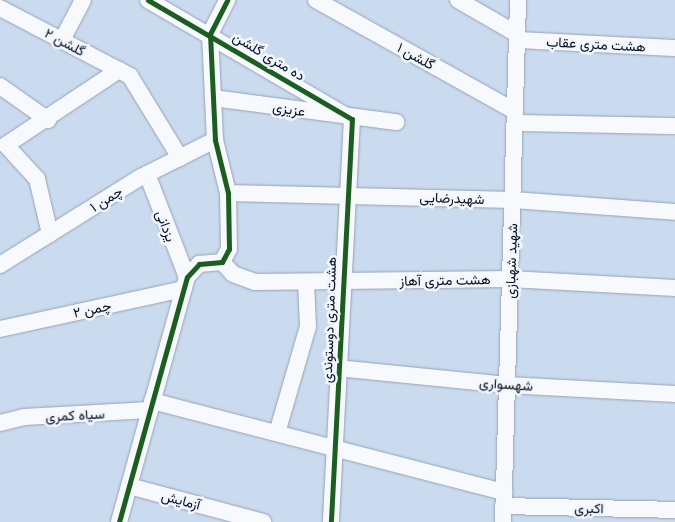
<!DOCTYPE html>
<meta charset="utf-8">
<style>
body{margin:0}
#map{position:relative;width:675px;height:522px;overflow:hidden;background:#cadaef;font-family:Montserrat,Vazirmatn,sans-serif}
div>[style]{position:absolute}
.roads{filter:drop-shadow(0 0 1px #96a3b5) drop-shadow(0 0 1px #96a3b5)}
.minor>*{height:16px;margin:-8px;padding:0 8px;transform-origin:8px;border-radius:8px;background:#f7f9fd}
.cycleway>*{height:5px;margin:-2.5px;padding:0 2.5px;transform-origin:2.5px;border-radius:2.5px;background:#1b5e20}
span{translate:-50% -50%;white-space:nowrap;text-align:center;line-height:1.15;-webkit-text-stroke:5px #f2f6fb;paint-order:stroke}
.street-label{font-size:14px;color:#040f20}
</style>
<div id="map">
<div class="roads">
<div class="minor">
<div style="left:148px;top:0;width:236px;rotate:30.3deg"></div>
<div style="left:352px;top:119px;width:404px;rotate:93deg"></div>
<div style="left:316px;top:0;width:228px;rotate:29.2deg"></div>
<div style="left:458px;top:0;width:68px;rotate:30deg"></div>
<div style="left:0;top:8px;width:147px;rotate:27.6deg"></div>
<div style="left:130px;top:76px;width:96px;rotate:58.6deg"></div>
<div style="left:62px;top:40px;width:45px;rotate:-62.3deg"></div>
<div style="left:517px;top:40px;width:158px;rotate:2.9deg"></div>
<div style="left:0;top:86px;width:59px;rotate:35.3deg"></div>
<div style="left:213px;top:98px;width:185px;rotate:7.5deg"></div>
<div style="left:515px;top:123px;width:160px;rotate:1.1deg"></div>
<div style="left:147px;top:174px;width:110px;rotate:68.8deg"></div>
<div style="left:228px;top:193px;width:285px;rotate:1.4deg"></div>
<div style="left:513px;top:200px;width:162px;rotate:4.2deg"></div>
<div style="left:50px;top:234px;width:57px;rotate:-103.3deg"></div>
<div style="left:37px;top:179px;width:46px;rotate:-132.4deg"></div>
<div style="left:6px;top:145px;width:136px;rotate:-33.6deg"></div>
<div style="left:222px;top:262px;width:16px;rotate:47deg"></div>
<div style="left:233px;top:274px;width:23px;rotate:20deg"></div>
<div style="left:255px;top:282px;width:255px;rotate:-0.7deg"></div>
<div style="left:510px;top:279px;width:165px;rotate:3.1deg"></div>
<div style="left:0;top:265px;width:166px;rotate:-32deg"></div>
<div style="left:141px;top:177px;width:83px;rotate:-26.6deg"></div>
<div style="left:0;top:329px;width:188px;rotate:-12.3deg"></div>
<div style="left:337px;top:368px;width:171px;rotate:5.7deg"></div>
<div style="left:507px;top:385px;width:168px;rotate:3.1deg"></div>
<div style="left:152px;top:401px;width:364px;rotate:14.5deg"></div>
<div style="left:0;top:423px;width:25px;rotate:-14deg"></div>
<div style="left:24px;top:417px;width:126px;rotate:-3.2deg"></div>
<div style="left:277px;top:433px;width:111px;rotate:-73.8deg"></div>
<div style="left:308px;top:326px;width:44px;rotate:-92.6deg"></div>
<div style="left:129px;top:486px;width:139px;rotate:15deg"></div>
<div style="left:503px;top:506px;width:172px;rotate:1.3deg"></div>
<div style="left:119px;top:522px;width:254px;rotate:-74.5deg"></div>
<div style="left:187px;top:277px;width:18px;rotate:-47deg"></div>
<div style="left:199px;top:264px;width:23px;rotate:-5deg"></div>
<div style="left:222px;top:262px;width:15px;rotate:-62deg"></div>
<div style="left:229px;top:249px;width:56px;rotate:-91deg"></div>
<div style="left:228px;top:193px;width:55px;rotate:-103.8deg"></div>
<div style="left:215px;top:140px;width:106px;rotate:-92.7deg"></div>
<div style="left:210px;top:34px;width:38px;rotate:-63deg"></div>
<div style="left:503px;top:522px;width:522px;rotate:-88.35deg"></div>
</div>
</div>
<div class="cycleway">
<div style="left:148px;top:0;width:236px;rotate:30.3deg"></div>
<div style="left:352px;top:119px;width:404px;rotate:93deg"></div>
<div style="left:119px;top:522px;width:254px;rotate:-74.5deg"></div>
<div style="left:187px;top:277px;width:18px;rotate:-47deg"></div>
<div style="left:199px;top:264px;width:23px;rotate:-5deg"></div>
<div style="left:222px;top:262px;width:15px;rotate:-62deg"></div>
<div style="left:229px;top:249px;width:56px;rotate:-91deg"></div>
<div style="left:228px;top:193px;width:55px;rotate:-103.8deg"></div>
<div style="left:215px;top:140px;width:106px;rotate:-92.7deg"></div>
<div style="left:210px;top:34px;width:38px;rotate:-63deg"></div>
</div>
<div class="street-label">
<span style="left:65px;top:42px;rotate:28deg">گلشن ۲</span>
<span style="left:596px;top:44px;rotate:3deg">هشت متری عقاب</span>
<span style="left:269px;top:56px;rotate:31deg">ده متری گلشن</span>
<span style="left:416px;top:56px;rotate:29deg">گلشن ۱</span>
<span style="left:289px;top:109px;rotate:9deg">عزیزی</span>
<span style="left:452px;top:198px;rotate:2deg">شهیدرضایی</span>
<span style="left:106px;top:199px;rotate:-32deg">چمن ۱</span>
<span style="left:166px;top:226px;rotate:70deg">یزدانی</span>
<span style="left:511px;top:261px;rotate:-88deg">شهید شهبازی</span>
<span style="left:445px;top:280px;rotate:-1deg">هشت متری آهاز</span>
<span style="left:92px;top:309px;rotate:-12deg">چمن ۲</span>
<span style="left:329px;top:320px;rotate:-88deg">هشت متری دوستوندی</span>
<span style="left:506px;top:384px;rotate:4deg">شهسواری</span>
<span style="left:75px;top:415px;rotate:-3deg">سیاه کمری</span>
<span style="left:181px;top:500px;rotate:15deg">آزمایش</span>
<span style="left:589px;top:508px;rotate:1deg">اکبری</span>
</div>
</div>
